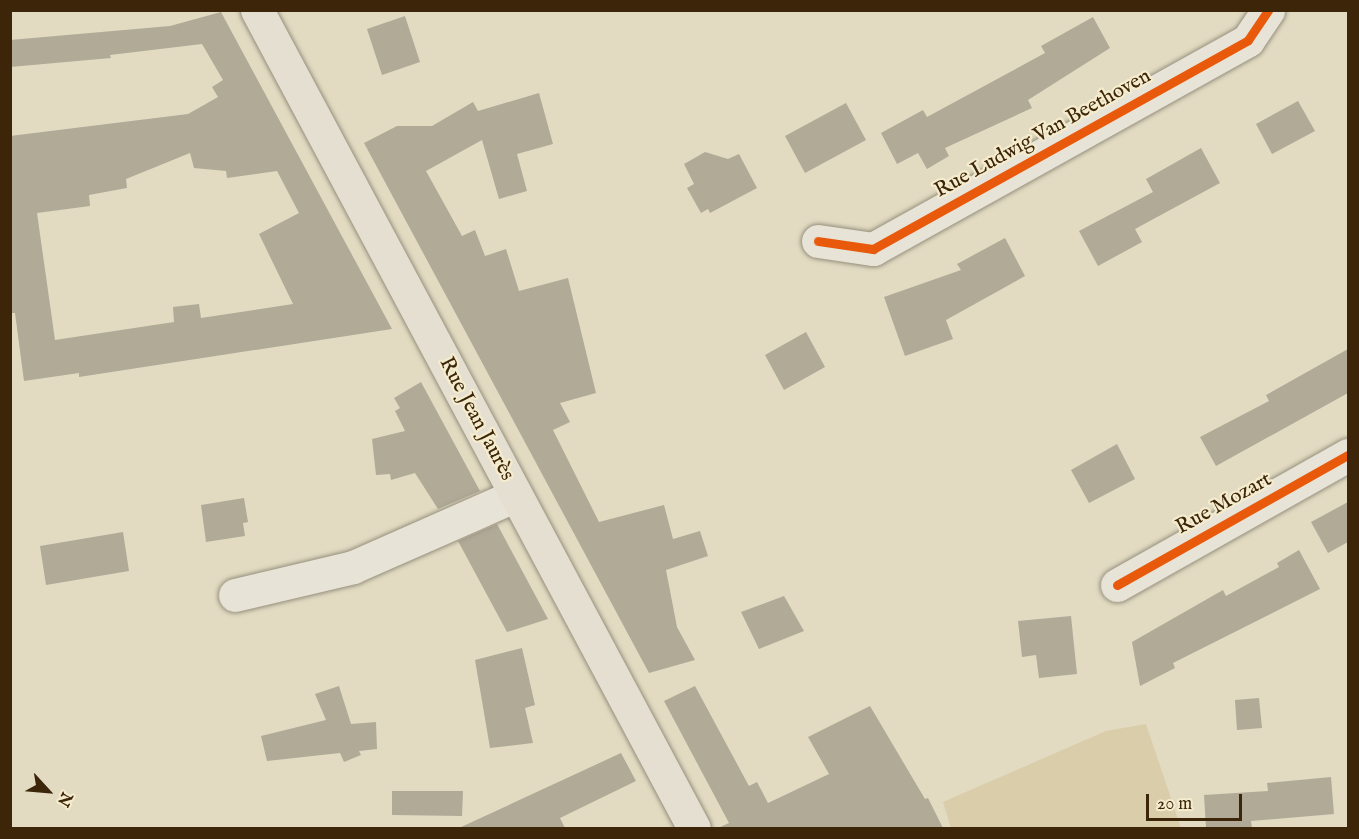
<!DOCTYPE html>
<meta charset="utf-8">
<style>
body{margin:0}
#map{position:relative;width:1359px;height:839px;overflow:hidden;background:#e2dbc2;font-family:"IM FELL English",serif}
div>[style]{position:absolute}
.green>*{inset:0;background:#d9cdaa}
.building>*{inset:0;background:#b0aa97}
.roads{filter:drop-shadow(0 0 2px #968f7d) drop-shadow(0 0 2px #968f7d)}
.minor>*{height:33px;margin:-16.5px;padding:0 16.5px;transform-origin:16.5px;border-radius:16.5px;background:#e7e4d7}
.major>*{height:33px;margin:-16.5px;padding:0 16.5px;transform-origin:16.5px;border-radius:16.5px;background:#e4dfd0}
.cycleway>*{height:9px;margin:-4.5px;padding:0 4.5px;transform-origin:4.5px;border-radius:4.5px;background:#e8590c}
span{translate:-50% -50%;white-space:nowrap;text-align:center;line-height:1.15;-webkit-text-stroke:4.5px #f5ecce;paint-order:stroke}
.street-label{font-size:21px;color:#3c2509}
.frame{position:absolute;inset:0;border:12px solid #3c2509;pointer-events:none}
.north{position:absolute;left:18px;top:761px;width:60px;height:60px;-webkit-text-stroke:4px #f5ecce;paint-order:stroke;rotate:116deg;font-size:16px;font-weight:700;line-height:24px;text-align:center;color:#3c2509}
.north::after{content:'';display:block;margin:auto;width:21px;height:27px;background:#3c2509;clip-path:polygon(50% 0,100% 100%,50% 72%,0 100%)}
.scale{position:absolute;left:1146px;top:794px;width:96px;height:27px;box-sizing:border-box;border:3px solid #3c2509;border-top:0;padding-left:8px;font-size:18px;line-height:21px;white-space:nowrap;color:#3c2509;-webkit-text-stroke:4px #f5ecce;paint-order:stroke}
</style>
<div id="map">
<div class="green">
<div style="clip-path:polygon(1146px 724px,1181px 828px,951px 828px,943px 802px,1106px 731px)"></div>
</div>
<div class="building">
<div style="clip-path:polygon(evenodd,221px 12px,392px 329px,79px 377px,79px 373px,24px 381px,15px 313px,10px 313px,10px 136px,188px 114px,218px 97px,212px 87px,223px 80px,202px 44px,110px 55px,111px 58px,10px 67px,10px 40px,170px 26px,221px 12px,190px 153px,194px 168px,226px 171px,227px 178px,277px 171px,299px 213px,259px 234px,293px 304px,201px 318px,199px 304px,173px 307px,174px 322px,55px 340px,37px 213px,90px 206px,89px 195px,127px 188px,126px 179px,190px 153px)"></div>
<div style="clip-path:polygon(405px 16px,420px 62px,382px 75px,367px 29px)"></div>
<div style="clip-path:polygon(1093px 17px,1110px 48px,1028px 100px,1032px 108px,945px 148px,949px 156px,927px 169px,918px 153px,897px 164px,881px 133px,923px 110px,927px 117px,1045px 53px,1041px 46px)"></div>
<div style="clip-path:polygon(539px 93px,553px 144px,517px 154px,527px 191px,499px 199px,482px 140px,426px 171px,462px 236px,475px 230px,485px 256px,506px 249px,519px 291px,568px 278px,596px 393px,560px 403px,570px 422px,553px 430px,599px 522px,664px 505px,673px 539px,700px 531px,708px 556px,666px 570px,677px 627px,695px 660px,649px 673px,364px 143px,397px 126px,432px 126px,473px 102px,478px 111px)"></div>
<div style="clip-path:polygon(1298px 101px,1315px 131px,1272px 154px,1256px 124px)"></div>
<div style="clip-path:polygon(846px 103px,866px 140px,805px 173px,785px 136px)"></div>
<div style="clip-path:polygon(1201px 148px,1220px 183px,1135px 229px,1142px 242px,1098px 266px,1079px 231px,1153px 192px,1146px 179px)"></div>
<div style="clip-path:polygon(705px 152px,728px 159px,739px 154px,757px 188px,710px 213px,708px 209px,701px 213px,687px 188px,694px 184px,684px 164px)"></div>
<div style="clip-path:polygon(1005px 238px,1025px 276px,946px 320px,953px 339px,905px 356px,884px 297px,961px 270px,957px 264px)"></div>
<div style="clip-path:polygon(806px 332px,825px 367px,784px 390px,765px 355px)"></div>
<div style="clip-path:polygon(1348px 349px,1348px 393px,1216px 466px,1200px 437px,1269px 401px,1266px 395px)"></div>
<div style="clip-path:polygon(421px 382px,480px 491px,438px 509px,415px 473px,391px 480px,390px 474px,376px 475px,372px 439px,405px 431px,395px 411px,400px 408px,394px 398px)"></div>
<div style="clip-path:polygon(1117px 444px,1135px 479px,1089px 503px,1071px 470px)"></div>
<div style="clip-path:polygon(244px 498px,248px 522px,243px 523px,245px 536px,206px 542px,201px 505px)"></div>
<div style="clip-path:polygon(1348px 502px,1348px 542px,1328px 553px,1311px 522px)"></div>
<div style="clip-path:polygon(497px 524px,548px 619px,507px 632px,458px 541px)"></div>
<div style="clip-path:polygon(123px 532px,129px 571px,46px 585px,40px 546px)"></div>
<div style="clip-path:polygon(1299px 550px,1320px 589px,1173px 663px,1175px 668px,1140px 686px,1132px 642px,1223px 590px,1226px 596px,1279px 567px,1277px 563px)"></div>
<div style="clip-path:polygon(784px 596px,804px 631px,759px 649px,741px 612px)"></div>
<div style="clip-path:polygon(1071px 616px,1077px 674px,1039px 678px,1036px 655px,1022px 657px,1018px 621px)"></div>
<div style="clip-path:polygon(522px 648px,535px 705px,525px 708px,533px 743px,490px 748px,475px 660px)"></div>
<div style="clip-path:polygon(339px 686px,351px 724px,376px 722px,377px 749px,359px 751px,361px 755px,344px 762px,340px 753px,267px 761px,261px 736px,326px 720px,315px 694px)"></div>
<div style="clip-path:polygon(695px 686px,749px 786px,757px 782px,768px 803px,829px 774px,808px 737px,870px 706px,925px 799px,928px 798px,943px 828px,718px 828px,729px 823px,664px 701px)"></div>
<div style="clip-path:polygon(1259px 698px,1262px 728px,1237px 730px,1235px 700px)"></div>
<div style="clip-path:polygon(621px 753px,636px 781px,560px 818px,565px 828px,459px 828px)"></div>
<div style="clip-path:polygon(1331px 777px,1334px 814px,1251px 821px,1252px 828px,1206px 828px,1204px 795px,1268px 791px,1267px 783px)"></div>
<div style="clip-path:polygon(392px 791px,463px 791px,462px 816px,392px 815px)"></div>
</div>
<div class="roads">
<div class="minor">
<div style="left:818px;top:241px;width:56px;rotate:8.3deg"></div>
<div style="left:873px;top:249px;width:429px;rotate:-29.1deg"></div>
<div style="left:1248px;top:40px;width:36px;rotate:-56deg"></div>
<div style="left:1117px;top:585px;width:265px;rotate:-29.4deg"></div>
<div style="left:235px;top:595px;width:121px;rotate:-13.3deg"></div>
<div style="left:353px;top:567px;width:178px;rotate:-23.8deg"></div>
</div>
<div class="major">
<div style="left:257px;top:10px;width:927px;rotate:61.89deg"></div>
</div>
</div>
<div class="cycleway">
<div style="left:818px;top:241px;width:56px;rotate:8.3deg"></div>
<div style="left:873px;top:249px;width:429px;rotate:-29.1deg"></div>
<div style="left:1248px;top:40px;width:36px;rotate:-56deg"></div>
<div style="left:1117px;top:585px;width:265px;rotate:-29.4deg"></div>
</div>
<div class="street-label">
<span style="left:1043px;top:134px;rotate:-29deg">Rue Ludwig Van Beethoven</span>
<span style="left:476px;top:419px;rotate:62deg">Rue Jean Jaurès</span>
<span style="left:1224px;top:504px;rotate:-29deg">Rue Mozart</span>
</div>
<div class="frame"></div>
<div class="north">N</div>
<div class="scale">20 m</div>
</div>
